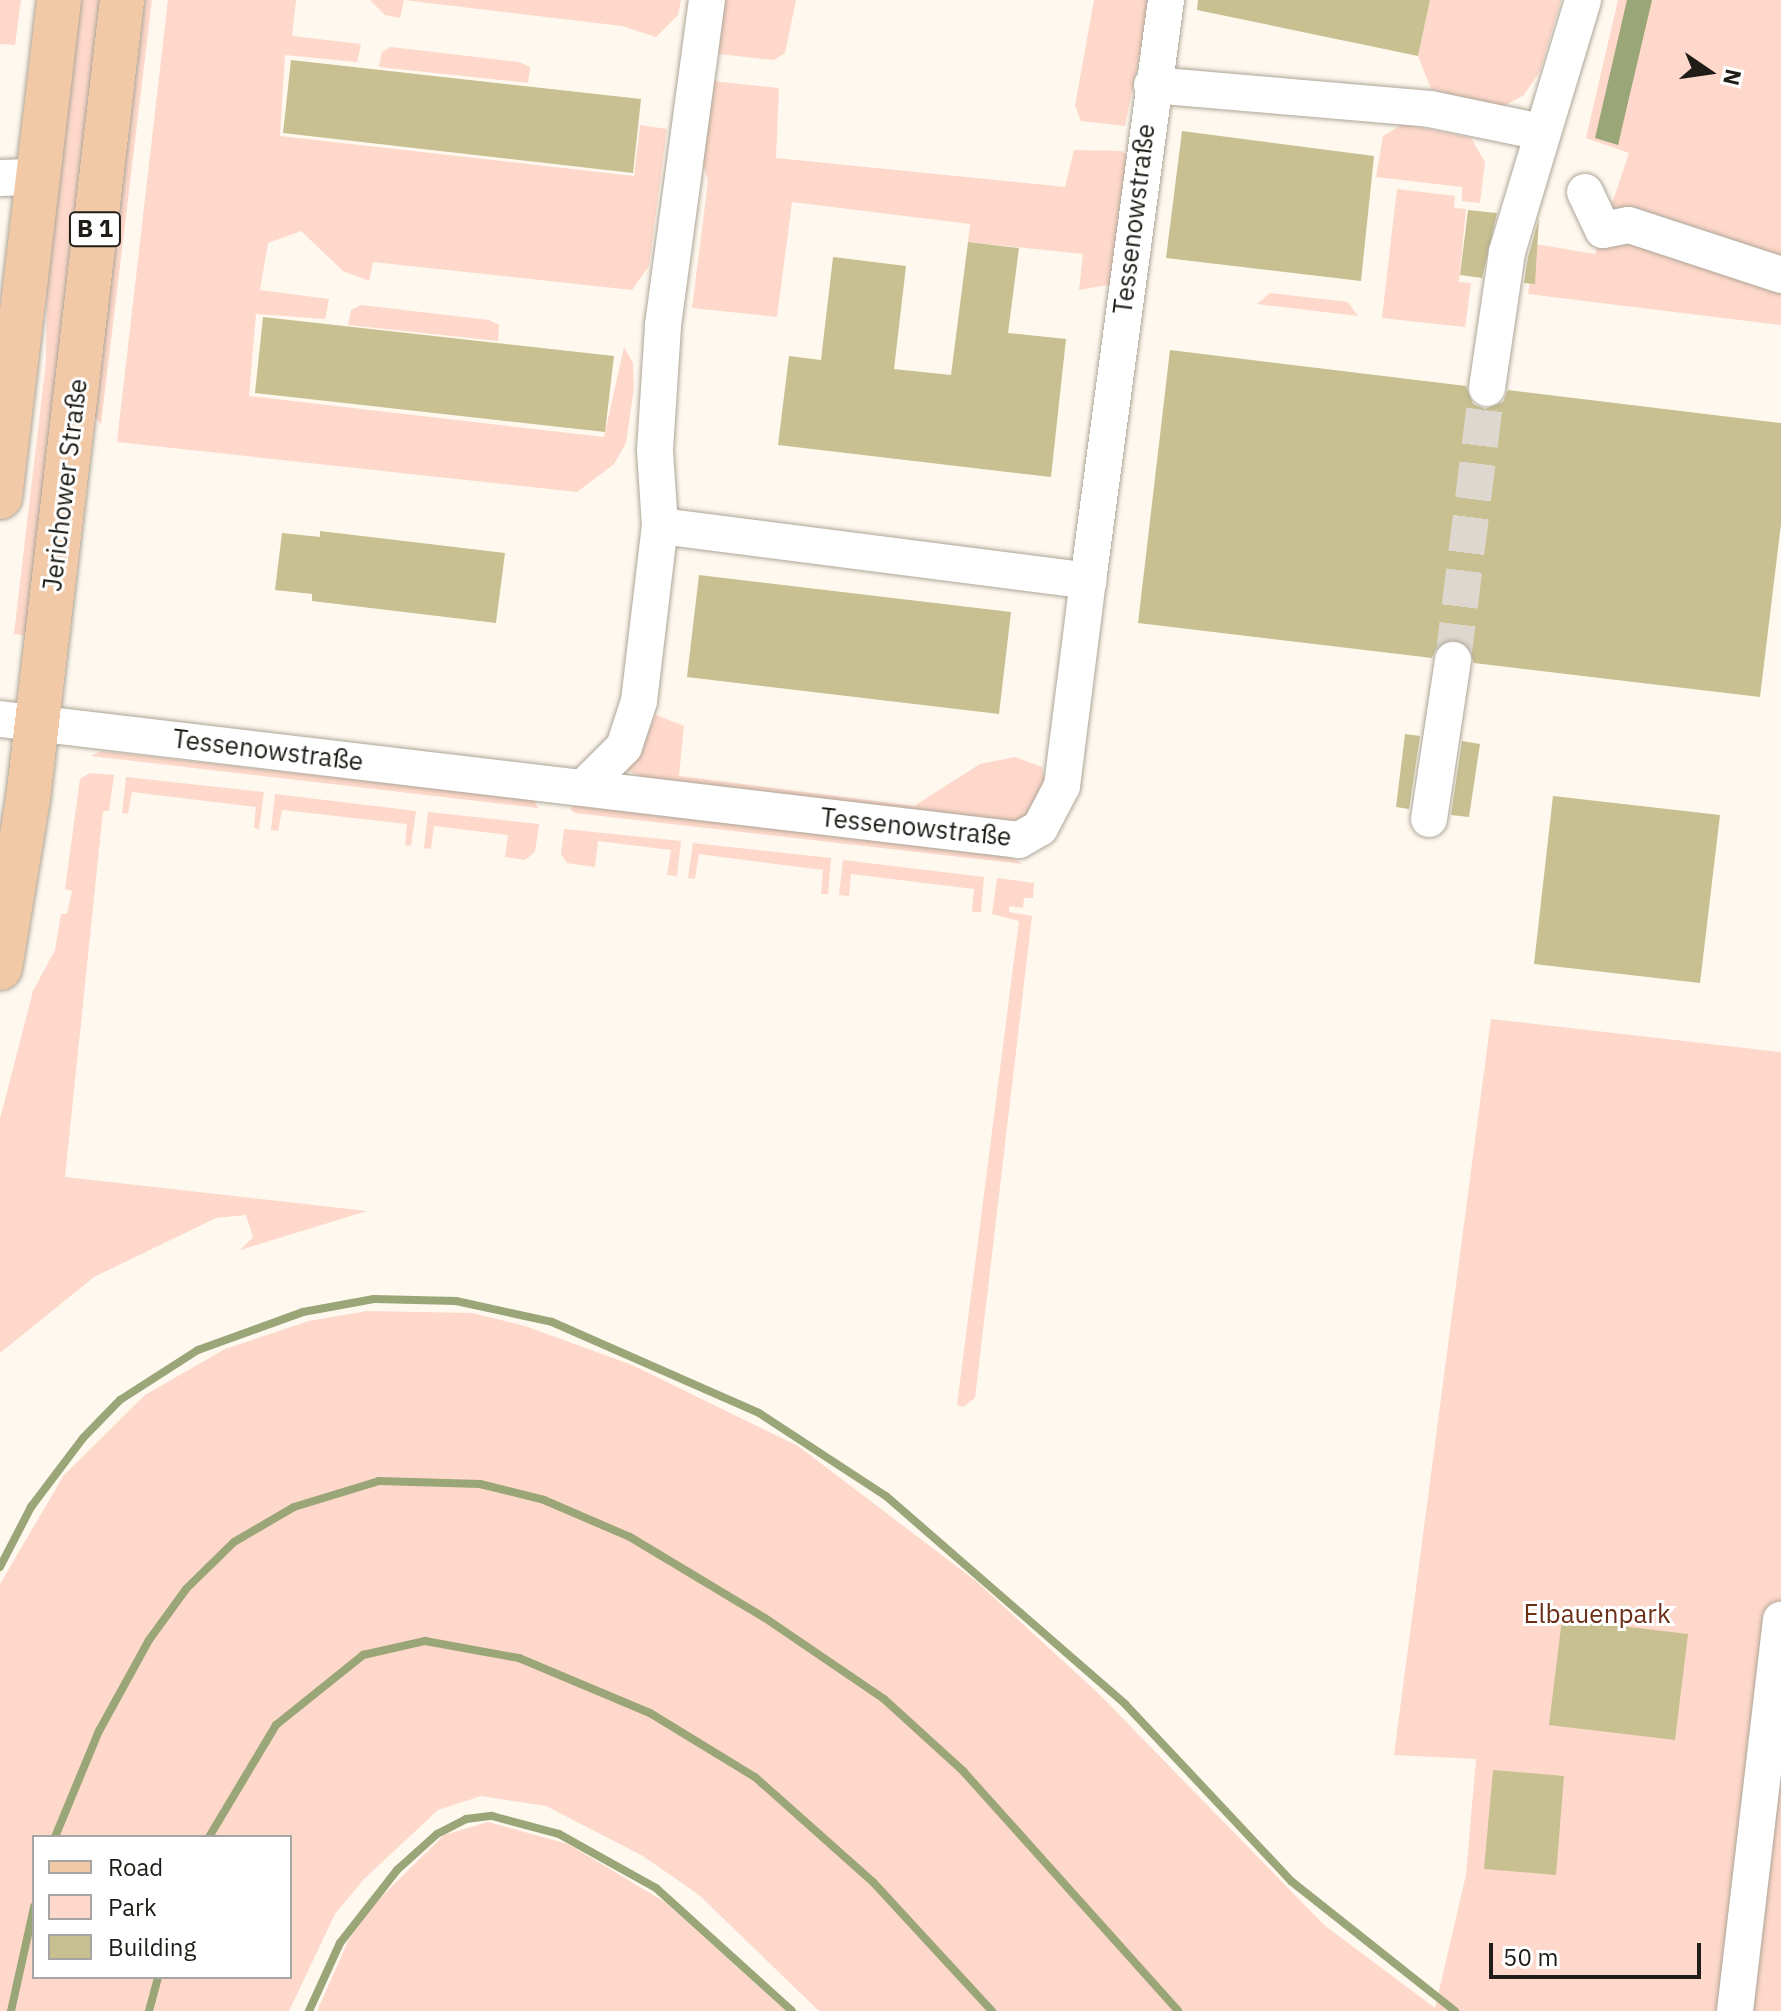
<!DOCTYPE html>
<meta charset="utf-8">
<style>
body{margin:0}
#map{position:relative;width:1781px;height:2011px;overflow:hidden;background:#fef8ef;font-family:"IBM Plex Sans",sans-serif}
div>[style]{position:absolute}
.green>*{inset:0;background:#fed8ca}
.water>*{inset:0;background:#9aa578}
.stream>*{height:8px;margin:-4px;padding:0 4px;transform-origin:4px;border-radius:4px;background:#9aa578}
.building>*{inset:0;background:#c8c091}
.minor-tunnel>*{height:36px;margin-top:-18px;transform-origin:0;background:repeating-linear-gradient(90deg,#ddd7cf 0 36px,transparent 0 54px)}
.roads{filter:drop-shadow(0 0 2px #ada597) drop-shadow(0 0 2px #ada597)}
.minor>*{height:36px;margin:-18px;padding:0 18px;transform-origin:18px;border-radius:18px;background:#fff}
.major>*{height:44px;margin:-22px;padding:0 22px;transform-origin:22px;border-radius:22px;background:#f2c9a6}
span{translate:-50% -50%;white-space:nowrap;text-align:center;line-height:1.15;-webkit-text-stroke:6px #fff;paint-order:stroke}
.shield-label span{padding:2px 6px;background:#fff;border:2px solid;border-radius:6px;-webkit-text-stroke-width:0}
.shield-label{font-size:24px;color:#201d18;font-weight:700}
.street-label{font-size:26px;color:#201d18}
.park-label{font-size:26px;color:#6b2f18}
.legend{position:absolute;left:32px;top:1835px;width:260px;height:144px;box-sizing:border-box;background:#fff;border:2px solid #a6a5a3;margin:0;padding:10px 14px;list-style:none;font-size:24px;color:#201d18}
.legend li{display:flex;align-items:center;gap:16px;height:40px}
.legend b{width:40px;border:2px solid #a6a5a3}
.north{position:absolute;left:1669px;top:32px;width:80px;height:80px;-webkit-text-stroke:6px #fff;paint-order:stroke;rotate:103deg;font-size:22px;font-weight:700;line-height:32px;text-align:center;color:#201d18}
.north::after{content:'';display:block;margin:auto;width:28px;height:36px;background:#201d18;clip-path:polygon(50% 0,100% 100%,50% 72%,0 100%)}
.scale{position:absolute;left:1489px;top:1943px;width:212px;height:36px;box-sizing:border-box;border:4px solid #201d18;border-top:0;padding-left:10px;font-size:24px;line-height:28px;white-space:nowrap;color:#201d18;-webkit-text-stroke:6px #fff;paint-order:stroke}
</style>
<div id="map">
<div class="green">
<div style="clip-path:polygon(0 0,21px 0,15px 45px,0 44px)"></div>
<div style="clip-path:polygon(75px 0,106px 0,31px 636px,14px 634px,46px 361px,47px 262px)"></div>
<div style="clip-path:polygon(145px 0,152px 0,101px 424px,94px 416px)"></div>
<div style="clip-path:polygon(168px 0,296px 0,292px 36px,361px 44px,357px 62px,285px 55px,280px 136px,634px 176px,640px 125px,667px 129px,649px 266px,632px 290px,373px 262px,369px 281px,343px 271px,301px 231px,268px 243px,260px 290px,329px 299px,325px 319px,256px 314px,249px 396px,604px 437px,624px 347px,633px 363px,634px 388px,626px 443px,614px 464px,577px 492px,117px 442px)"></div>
<div style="clip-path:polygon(370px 0,681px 0,678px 15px,656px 37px,622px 26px,404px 0,400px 18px,385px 15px)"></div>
<div style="clip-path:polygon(721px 0,796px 0,785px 53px,774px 60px,719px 54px)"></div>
<div style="clip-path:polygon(1094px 0,1151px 0,1125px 126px,1081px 121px,1075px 106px)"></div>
<div style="clip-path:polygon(1430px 0,1561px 0,1540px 71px,1524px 95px,1502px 107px,1431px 89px,1418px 56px)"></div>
<div style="clip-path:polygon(1618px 0,1781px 0,1781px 325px,1528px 294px,1535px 244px,1595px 254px,1629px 153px,1586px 138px)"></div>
<div style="clip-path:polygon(391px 47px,519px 62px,530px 67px,528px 83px,379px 67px,382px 52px)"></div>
<div style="clip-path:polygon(712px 81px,779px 88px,776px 158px,1065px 187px,1074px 150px,1122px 151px,1127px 156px,1113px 284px,1079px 290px,1083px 254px,968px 242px,970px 224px,792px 202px,777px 317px,692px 308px,708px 181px,701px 156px)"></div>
<div style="clip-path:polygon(1403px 124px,1471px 138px,1485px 162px,1480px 203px,1462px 201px,1462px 187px,1376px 177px,1383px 136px)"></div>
<div style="clip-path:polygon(1397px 189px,1455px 196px,1454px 208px,1466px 209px,1459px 282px,1471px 283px,1465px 327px,1382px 318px)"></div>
<div style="clip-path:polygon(1270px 293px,1348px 302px,1358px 316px,1257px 304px)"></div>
<div style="clip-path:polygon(361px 305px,489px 320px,499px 325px,498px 341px,348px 325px,351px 310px)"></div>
<div style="clip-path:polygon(656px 715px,684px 726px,679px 776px,914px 806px,980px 764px,1015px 757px,1042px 767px,1047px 790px,1026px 816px,1011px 822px,663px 787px,627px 770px)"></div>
<div style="clip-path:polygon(101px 751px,534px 800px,538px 808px,91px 756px)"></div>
<div style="clip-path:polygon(90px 773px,114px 775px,109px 811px,103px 811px,65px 1177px,367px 1211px,240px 1250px,253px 1237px,246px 1215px,216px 1218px,94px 1277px,0 1353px,0 1119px,33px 991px,55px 950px,61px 914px,67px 914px,72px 891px,65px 889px,80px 779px)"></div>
<div style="clip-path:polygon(126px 777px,264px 792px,259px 829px,254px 828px,256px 807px,132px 792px,128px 814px,122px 813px)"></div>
<div style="clip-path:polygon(275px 794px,416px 811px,411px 846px,405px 845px,407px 824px,282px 810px,278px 831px,271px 830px)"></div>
<div style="clip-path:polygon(576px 804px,1009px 857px,1023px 864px,575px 813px,570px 809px)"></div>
<div style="clip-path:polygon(428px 812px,539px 824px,535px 852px,525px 860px,505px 857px,508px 835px,434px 826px,431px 849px,424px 848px)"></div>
<div style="clip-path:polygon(564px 829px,681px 841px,677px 876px,667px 875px,671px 850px,598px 841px,595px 867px,567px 863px,561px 854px)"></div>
<div style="clip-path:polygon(693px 843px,831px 858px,828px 894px,821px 894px,823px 870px,699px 854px,695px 879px,688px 878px)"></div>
<div style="clip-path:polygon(843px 860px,984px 877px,981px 912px,972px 912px,974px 889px,851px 874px,849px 896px,839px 895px)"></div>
<div style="clip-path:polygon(997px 878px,1034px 883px,1033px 898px,1024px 898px,1023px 908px,1009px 906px,1009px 912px,1032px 916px,975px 1398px,963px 1407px,957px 1405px,1019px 921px,992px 914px)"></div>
<div style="clip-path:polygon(evenodd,1491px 1019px,1781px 1052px,1781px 2011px,819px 2011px,699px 1895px,643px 1856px,546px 1806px,481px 1796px,438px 1810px,364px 1879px,335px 1914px,289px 2011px,0 2011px,0 1584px,64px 1475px,145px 1395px,225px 1349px,309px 1321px,367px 1311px,472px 1313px,525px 1326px,632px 1365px,798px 1446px,976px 1581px,1099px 1694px,1324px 1925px,1435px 2008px,1466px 1875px,1476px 1759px,1394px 1755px,1491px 1019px,34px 1837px,290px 1837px,290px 1977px,34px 1977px,34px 1837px)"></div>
<div style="clip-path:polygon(488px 1822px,568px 1844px,665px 1902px,786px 2011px,317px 2011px,349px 1939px,374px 1904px,444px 1835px)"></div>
</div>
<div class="water">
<div style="clip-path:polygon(1627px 0,1652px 0,1618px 145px,1595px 138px)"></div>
</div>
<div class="stream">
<div style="left:0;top:1567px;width:68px;rotate:-62.7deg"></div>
<div style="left:31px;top:1507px;width:86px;rotate:-53deg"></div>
<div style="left:83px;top:1438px;width:53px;rotate:-45.8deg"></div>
<div style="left:120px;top:1400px;width:93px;rotate:-32.7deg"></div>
<div style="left:198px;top:1350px;width:112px;rotate:-19.9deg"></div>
<div style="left:303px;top:1312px;width:72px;rotate:-10.4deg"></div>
<div style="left:374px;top:1299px;width:82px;rotate:1.4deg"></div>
<div style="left:456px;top:1301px;width:98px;rotate:12.3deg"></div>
<div style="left:552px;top:1322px;width:226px;rotate:23.7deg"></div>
<div style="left:759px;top:1413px;width:152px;rotate:33.2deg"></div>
<div style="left:886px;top:1496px;width:317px;rotate:41deg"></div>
<div style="left:1125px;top:1704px;width:243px;rotate:46.8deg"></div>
<div style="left:1291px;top:1881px;width:209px;rotate:38.4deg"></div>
<div style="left:55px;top:1837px;width:115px;rotate:-67.5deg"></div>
<div style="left:99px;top:1731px;width:104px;rotate:-61.2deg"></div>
<div style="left:149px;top:1640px;width:63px;rotate:-54deg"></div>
<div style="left:186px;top:1589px;width:67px;rotate:-44.4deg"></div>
<div style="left:234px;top:1542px;width:69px;rotate:-30.3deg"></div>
<div style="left:294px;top:1507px;width:89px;rotate:-17deg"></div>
<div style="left:379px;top:1481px;width:101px;rotate:1.7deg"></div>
<div style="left:480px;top:1484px;width:66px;rotate:14deg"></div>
<div style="left:544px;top:1500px;width:94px;rotate:23.3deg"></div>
<div style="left:630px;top:1537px;width:157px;rotate:31deg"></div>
<div style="left:765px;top:1618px;width:144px;rotate:34.2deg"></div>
<div style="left:884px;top:1699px;width:107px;rotate:42.3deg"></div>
<div style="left:963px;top:1771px;width:322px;rotate:48.1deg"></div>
<div style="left:209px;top:1837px;width:131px;rotate:-59.1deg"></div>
<div style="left:276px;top:1725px;width:112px;rotate:-38.8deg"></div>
<div style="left:363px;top:1655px;width:64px;rotate:-12.7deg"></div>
<div style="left:425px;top:1641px;width:96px;rotate:10.3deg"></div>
<div style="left:519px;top:1658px;width:142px;rotate:22.8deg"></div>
<div style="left:650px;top:1713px;width:123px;rotate:31.4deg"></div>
<div style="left:755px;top:1777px;width:158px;rotate:41.7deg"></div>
<div style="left:873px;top:1882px;width:176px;rotate:47.3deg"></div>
<div style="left:11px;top:2011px;width:107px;rotate:-77.5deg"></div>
<div style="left:149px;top:2011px;width:35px;rotate:-75deg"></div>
<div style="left:309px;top:2011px;width:75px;rotate:-65.5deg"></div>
<div style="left:340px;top:1943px;width:93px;rotate:-52deg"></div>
<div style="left:397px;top:1870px;width:54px;rotate:-42deg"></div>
<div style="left:437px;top:1834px;width:33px;rotate:-27deg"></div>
<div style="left:466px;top:1819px;width:26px;rotate:-7deg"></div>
<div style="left:492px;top:1816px;width:69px;rotate:15deg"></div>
<div style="left:559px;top:1834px;width:111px;rotate:29.1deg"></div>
<div style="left:656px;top:1888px;width:183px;rotate:42.1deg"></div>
</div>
<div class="building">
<div style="clip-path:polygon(1198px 0,1430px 0,1418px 56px,1197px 10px)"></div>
<div style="clip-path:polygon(291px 60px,641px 99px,633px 173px,283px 133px)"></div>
<div style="clip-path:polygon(1182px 131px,1374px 156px,1361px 281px,1166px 258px)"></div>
<div style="clip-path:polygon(1468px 210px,1497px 213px,1482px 278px,1460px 275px)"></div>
<div style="clip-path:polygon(1539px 218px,1535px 284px,1524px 283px,1528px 257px)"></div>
<div style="clip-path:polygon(968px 242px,1019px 248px,1008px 333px,1066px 339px,1051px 477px,778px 445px,789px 356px,821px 360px,833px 257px,906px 266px,894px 369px,951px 375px)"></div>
<div style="clip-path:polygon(263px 317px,614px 356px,605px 432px,255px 393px)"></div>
<div style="clip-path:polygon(1170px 350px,1466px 386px,1473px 404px,1485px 409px,1503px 402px,1508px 390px,1781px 423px,1781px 524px,1760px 697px,1474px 663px,1467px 644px,1455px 639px,1437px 646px,1432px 658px,1138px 623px)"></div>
<div style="clip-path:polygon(320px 531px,505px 553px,496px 623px,312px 601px,312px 594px,275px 590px,282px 533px,320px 537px)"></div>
<div style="clip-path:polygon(699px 575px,1011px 612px,999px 714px,687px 677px)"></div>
<div style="clip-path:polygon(1405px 734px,1420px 736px,1409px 809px,1396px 807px)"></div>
<div style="clip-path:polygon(1462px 741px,1480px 744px,1469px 817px,1451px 815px)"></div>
<div style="clip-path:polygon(1553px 796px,1720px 815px,1700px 983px,1534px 964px)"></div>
<div style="clip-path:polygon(1562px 1619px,1688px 1634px,1675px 1740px,1549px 1725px)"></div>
<div style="clip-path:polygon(1493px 1770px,1564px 1776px,1556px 1875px,1484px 1869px)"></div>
</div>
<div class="minor-tunnel">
<div style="left:1453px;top:660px;width:274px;rotate:-82.9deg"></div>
</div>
<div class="roads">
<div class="minor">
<div style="left:1152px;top:85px;width:279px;rotate:4.9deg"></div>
<div style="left:1430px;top:109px;width:113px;rotate:11.7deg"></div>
<div style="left:0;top:178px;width:38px;rotate:-2deg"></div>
<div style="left:1585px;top:192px;width:42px;rotate:64.7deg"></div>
<div style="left:1603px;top:230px;width:26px;rotate:-11deg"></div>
<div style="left:1629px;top:225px;width:160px;rotate:18.2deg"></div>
<div style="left:1487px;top:388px;width:137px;rotate:-81.6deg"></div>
<div style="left:1507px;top:252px;width:263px;rotate:-73.2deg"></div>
<div style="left:660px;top:526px;width:432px;rotate:7.3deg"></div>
<div style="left:1088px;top:581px;width:586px;rotate:-82.35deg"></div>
<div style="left:0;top:719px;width:1026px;rotate:6.77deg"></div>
<div style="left:1019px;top:840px;width:24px;rotate:-30deg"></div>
<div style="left:1040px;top:828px;width:47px;rotate:-62.4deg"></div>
<div style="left:1062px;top:786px;width:207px;rotate:-82.8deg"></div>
<div style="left:585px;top:786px;width:55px;rotate:-45deg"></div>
<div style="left:624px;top:747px;width:48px;rotate:-71.9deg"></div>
<div style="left:639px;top:701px;width:176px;rotate:-83.2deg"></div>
<div style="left:660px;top:526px;width:76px;rotate:-93.8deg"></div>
<div style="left:655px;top:450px;width:125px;rotate:-86.3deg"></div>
<div style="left:663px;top:325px;width:328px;rotate:-82.3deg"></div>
<div style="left:1429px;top:819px;width:161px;rotate:-81.4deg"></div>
<div style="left:1735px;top:2011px;width:394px;rotate:-83.3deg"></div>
</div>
<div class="major">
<div style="left:0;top:497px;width:500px;rotate:-83.23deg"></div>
<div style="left:0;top:968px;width:171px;rotate:-80.6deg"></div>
<div style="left:28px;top:799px;width:805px;rotate:-83.29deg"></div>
</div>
</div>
<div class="shield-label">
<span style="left:95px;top:229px">B 1</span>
</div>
<div class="street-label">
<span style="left:1134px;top:219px;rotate:-83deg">Tessenowstraße</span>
<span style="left:65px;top:485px;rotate:-83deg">Jerichower Straße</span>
<span style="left:268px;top:750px;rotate:7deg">Tessenowstraße</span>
<span style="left:916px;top:827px;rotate:6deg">Tessenowstraße</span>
</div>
<div class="park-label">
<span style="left:1597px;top:1614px">Elbauenpark</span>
</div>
<ul class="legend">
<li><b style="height:10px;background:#f2c9a6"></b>Road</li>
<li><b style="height:22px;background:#fed8ca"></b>Park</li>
<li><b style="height:22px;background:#c8c091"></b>Building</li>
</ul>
<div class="north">N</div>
<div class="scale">50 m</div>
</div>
